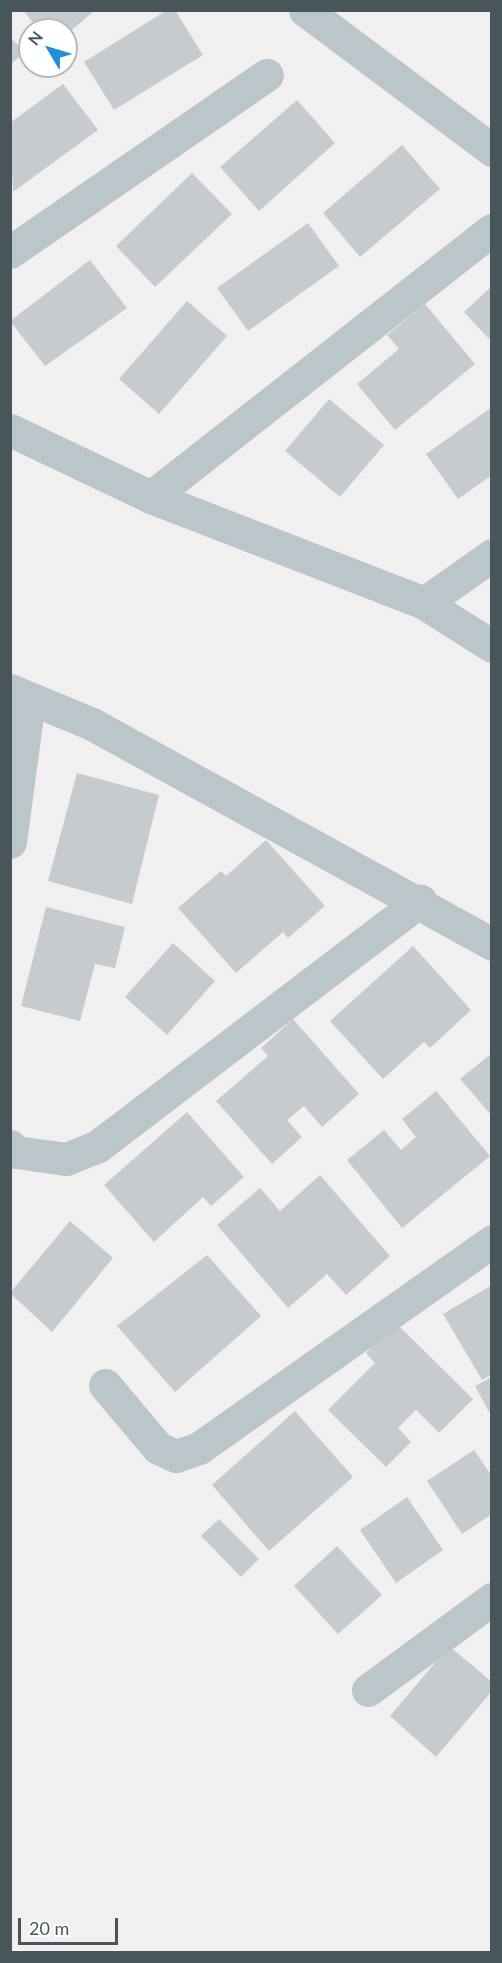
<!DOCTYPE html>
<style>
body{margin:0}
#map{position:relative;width:502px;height:1963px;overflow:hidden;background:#f2eff0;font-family:Lato,sans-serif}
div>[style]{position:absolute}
.building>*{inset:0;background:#c6cbcf}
.street>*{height:33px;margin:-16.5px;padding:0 16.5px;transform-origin:16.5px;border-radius:16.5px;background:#bbc6cb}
span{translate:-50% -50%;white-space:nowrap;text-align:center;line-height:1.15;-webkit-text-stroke:4.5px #fff;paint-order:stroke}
.frame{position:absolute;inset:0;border:12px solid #48565c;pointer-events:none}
.north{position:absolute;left:18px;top:18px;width:60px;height:60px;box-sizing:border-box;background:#fff;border:2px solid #b6bbbe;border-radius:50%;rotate:308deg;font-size:16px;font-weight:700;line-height:24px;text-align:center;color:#48565c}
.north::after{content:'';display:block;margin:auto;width:21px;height:27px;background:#218ed9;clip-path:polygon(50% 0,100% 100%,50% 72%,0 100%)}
.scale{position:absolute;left:18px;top:1918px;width:100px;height:27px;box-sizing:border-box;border:3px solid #48565c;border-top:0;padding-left:8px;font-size:18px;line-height:21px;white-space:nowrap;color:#48565c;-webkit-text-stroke:4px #fff;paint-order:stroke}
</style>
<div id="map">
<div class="building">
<div style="clip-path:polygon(23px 10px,95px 10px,66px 35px,66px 30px,39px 30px)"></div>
<div style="clip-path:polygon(167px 10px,175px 10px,203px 55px,114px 110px,84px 62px)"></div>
<div style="clip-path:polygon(10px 37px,25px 52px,10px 65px)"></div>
<div style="clip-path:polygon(63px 84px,98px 130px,13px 192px,10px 123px)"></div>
<div style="clip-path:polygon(297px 100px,335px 143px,259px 211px,220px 167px)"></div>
<div style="clip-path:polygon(402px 145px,440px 189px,360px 257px,323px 213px)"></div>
<div style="clip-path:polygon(192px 173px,232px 214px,155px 287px,116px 246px)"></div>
<div style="clip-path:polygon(308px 223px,339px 266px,248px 331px,217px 288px)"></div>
<div style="clip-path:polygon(90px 260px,127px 308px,45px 366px,10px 321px)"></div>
<div style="clip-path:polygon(492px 286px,492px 342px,464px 312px)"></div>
<div style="clip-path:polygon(187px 301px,227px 336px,159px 414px,119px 379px)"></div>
<div style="clip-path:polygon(425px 304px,475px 364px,395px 430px,357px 384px,399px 349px,387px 335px)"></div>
<div style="clip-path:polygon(329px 399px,384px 445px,340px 497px,285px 451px)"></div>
<div style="clip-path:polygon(492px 407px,492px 475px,458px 499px,426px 454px)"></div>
<div style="clip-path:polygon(77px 773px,159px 795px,132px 904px,48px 881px)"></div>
<div style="clip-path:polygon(266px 840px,325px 906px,288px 938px,283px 932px,236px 973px,178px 908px,221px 871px,226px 876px)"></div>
<div style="clip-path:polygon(46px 907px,125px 927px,115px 968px,95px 964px,80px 1021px,21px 1006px)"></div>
<div style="clip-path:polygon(173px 943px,215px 981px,167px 1035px,125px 997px)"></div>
<div style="clip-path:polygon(413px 946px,471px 1010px,430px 1048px,424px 1042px,383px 1079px,330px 1021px)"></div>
<div style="clip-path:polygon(293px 1019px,359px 1094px,322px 1127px,304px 1106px,287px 1120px,302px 1137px,272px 1164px,216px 1101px,268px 1056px,261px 1048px)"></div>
<div style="clip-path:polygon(492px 1053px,492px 1116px,460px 1079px)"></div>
<div style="clip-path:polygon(436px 1091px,490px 1156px,402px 1228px,347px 1160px,384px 1130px,401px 1150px,416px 1137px,402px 1119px)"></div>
<div style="clip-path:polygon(187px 1112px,244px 1177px,211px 1206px,203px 1197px,154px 1242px,104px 1185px)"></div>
<div style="clip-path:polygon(320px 1175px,390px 1256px,346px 1295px,327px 1274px,288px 1308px,217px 1225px,260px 1188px,280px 1211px)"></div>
<div style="clip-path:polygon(70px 1221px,113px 1258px,52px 1332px,10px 1293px)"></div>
<div style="clip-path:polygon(207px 1255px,261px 1316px,175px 1392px,117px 1326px)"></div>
<div style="clip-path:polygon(492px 1285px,492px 1374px,482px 1380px,443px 1314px)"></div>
<div style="clip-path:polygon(396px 1323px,473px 1399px,439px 1433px,416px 1410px,398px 1428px,411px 1442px,386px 1467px,328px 1410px,375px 1363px,366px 1353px)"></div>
<div style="clip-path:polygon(492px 1377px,492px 1411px,489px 1412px,475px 1386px)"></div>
<div style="clip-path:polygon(295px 1411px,353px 1477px,269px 1551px,212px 1485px)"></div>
<div style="clip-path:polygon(474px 1450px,492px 1476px,492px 1514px,462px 1534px,427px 1481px)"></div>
<div style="clip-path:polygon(407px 1497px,443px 1550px,396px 1583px,360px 1530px)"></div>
<div style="clip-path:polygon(219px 1519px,259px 1559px,241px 1577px,201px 1536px)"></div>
<div style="clip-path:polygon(337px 1546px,382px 1595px,338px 1634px,294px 1586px)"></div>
<div style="clip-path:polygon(449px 1646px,492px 1682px,492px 1691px,436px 1757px,390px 1716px)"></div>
</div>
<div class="street">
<div style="left:305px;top:10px;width:234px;rotate:36.8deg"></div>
<div style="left:10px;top:252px;width:312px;rotate:-34.6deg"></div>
<div style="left:10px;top:430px;width:156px;rotate:25.4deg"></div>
<div style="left:151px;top:497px;width:293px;rotate:21.2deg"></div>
<div style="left:424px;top:603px;width:80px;rotate:32.3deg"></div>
<div style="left:151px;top:497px;width:433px;rotate:-38.1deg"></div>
<div style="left:424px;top:603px;width:83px;rotate:-35.2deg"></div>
<div style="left:10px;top:690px;width:89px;rotate:22.5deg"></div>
<div style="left:92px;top:724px;width:457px;rotate:28.8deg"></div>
<div style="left:10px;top:842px;width:144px;rotate:-82.4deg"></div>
<div style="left:10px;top:1146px;width:8px;rotate:45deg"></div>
<div style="left:16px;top:1152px;width:50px;rotate:8deg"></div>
<div style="left:66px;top:1159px;width:35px;rotate:-22deg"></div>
<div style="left:98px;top:1146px;width:405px;rotate:-37.3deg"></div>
<div style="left:105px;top:1385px;width:82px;rotate:49.9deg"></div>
<div style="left:158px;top:1448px;width:20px;rotate:24deg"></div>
<div style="left:176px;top:1456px;width:24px;rotate:-19deg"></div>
<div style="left:199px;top:1448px;width:359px;rotate:-35.2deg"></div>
<div style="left:368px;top:1690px;width:154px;rotate:-36.3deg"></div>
</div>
<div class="frame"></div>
<div class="north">N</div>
<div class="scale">20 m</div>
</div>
